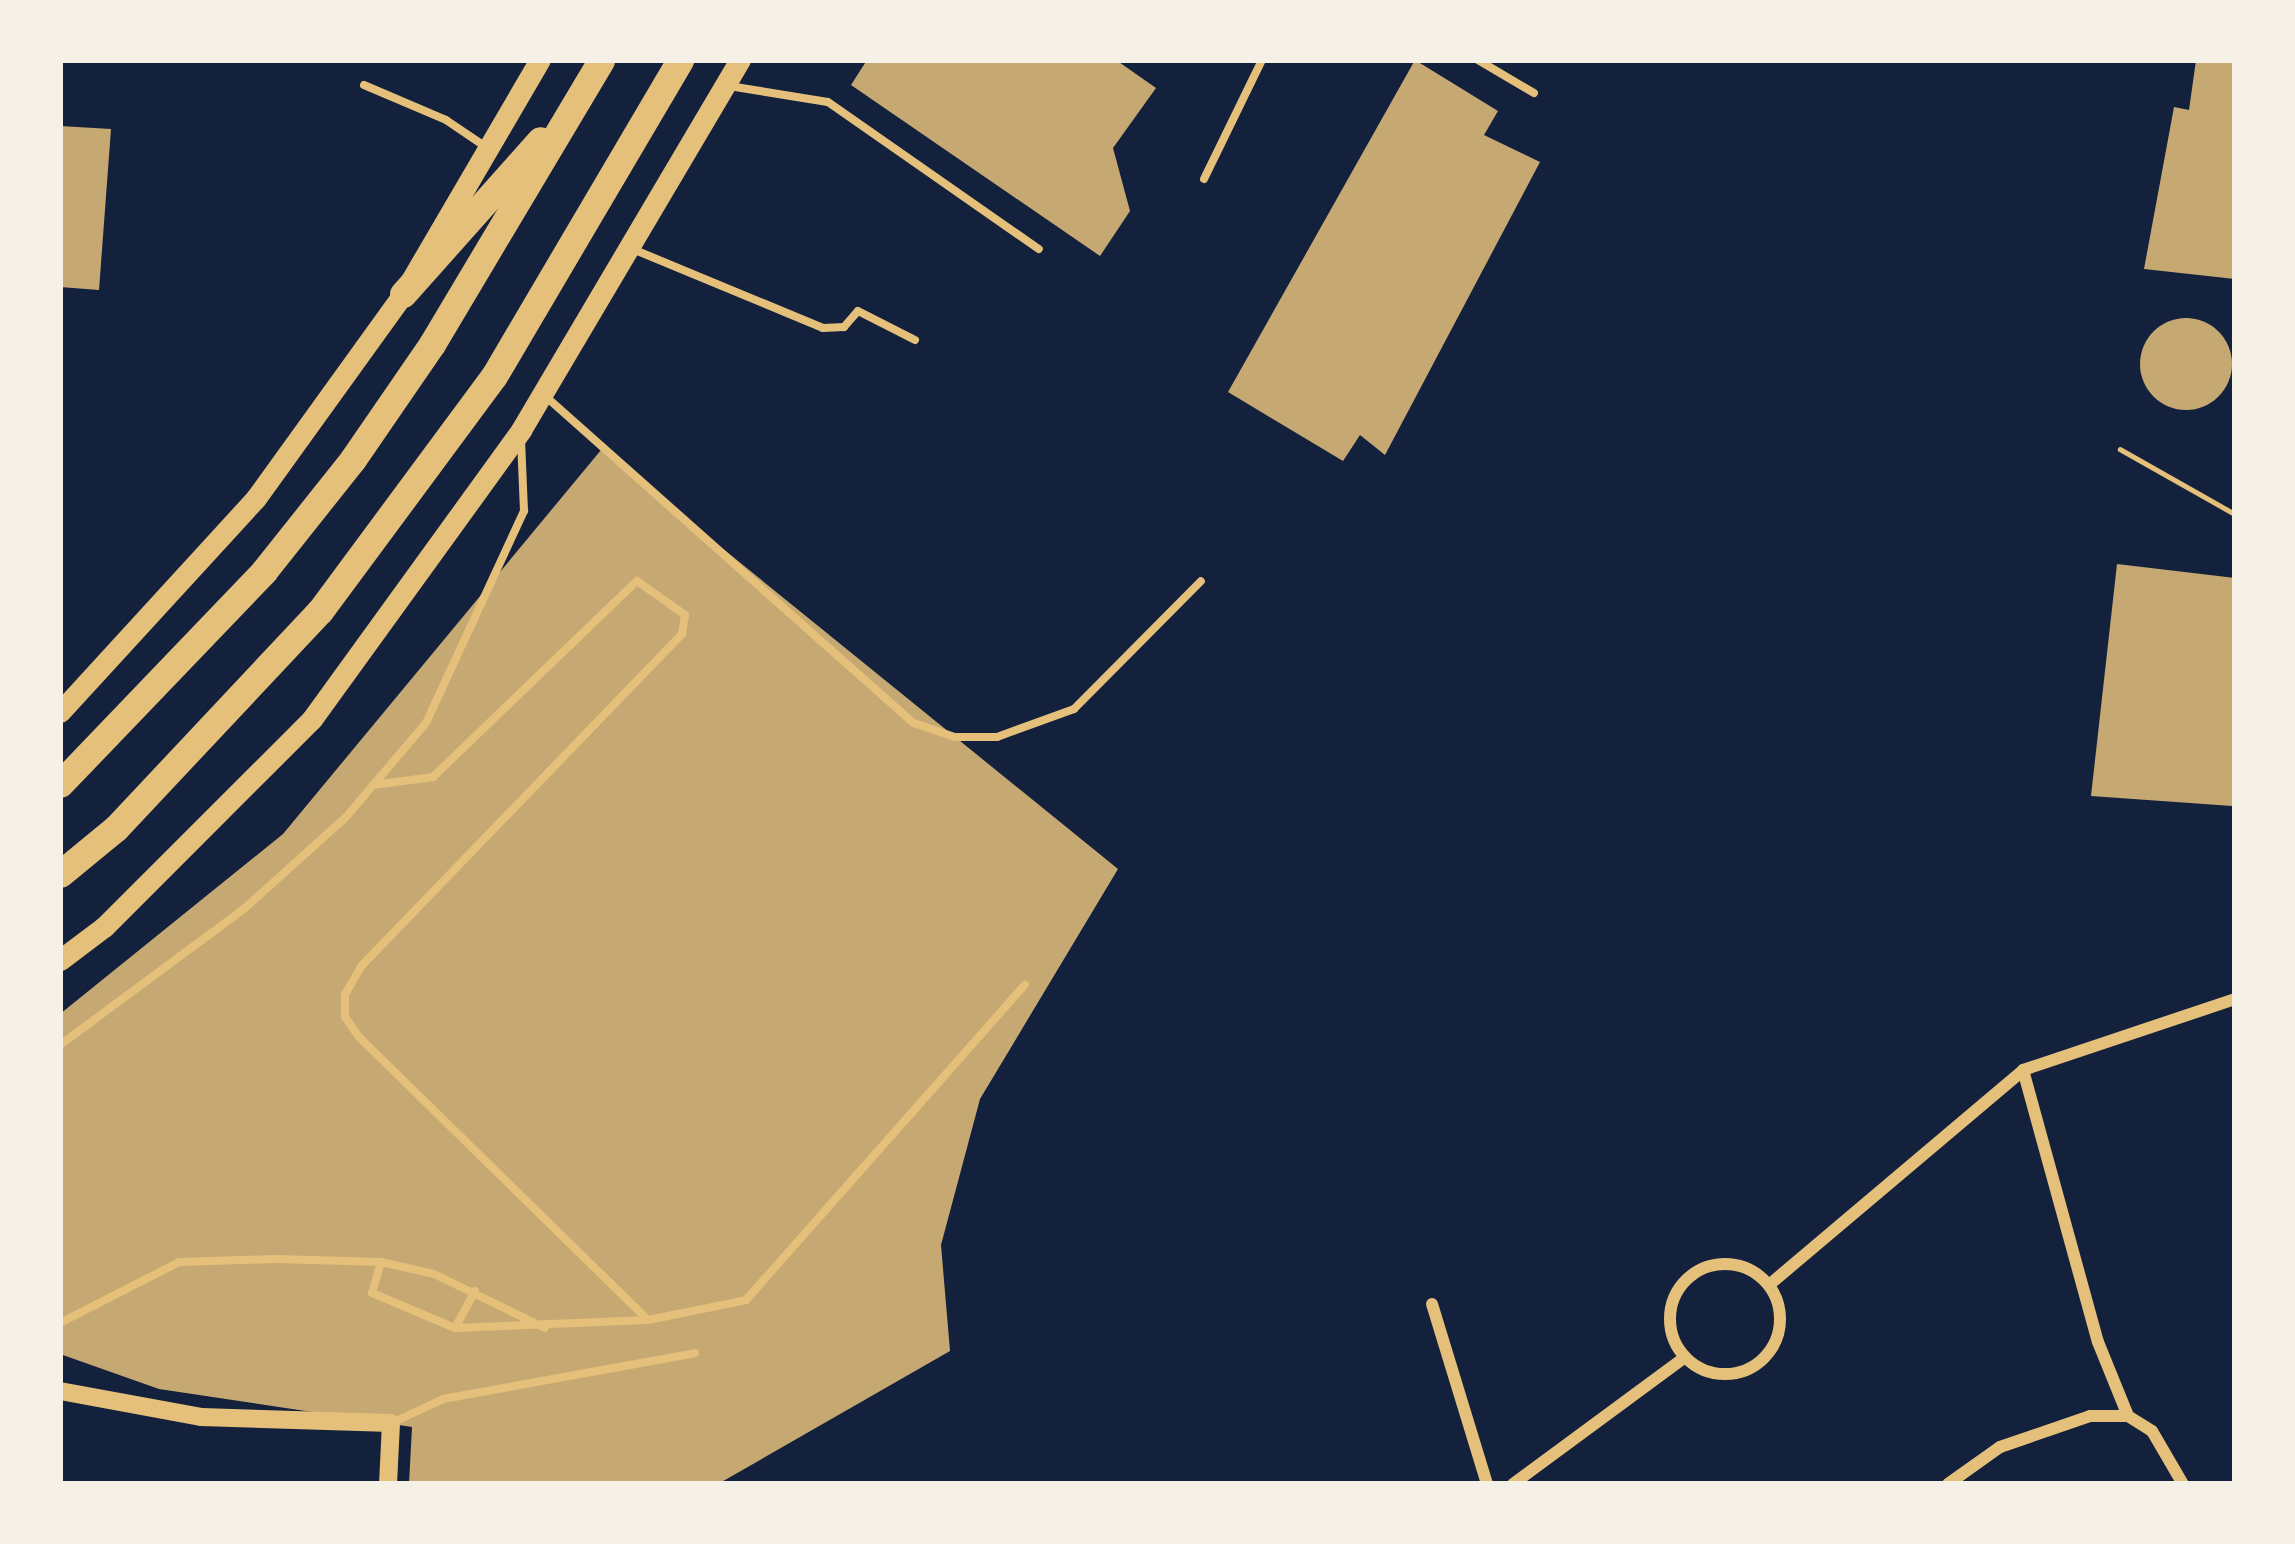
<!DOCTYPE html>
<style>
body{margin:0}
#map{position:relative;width:2295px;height:1544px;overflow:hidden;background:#14213d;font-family:Lora,serif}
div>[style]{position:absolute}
.building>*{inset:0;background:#c6a872}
.round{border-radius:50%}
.path>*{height:4.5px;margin:-2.25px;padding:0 2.25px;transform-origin:2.25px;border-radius:2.25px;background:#e5c07b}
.service>*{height:8px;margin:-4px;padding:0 4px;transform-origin:4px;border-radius:4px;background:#e5c07b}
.minor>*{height:12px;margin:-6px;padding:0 6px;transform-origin:6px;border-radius:6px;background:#e5c07b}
.minor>.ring{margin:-6px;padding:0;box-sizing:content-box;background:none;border:12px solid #e5c07b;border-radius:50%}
.tertiary>*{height:18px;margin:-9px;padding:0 9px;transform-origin:9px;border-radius:9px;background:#e5c07b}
.primary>*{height:21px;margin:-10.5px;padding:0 10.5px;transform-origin:10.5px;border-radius:10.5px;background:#e5c07b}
.motorway>*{height:27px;margin:-13.5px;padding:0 13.5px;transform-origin:13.5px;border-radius:13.5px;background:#e5c07b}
span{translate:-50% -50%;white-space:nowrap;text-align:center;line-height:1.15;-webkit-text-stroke:12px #f6f1e7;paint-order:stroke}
.frame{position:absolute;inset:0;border:63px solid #f6f1e7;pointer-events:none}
</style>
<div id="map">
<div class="building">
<div style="clip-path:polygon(867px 60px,1116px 60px,1156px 88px,1113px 148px,1130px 211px,1100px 256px,851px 85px)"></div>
<div style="clip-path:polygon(1415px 60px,1498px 111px,1484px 135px,1540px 162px,1385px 455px,1360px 435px,1343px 461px,1228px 392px)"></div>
<div style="clip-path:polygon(2196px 60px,2235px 60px,2235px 279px,2144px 269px,2174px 107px,2189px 110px)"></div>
<div style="clip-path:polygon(60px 126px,111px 129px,99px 290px,60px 287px)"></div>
<div class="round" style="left:2140px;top:318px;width:92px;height:92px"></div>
<div style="clip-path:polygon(601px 450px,1118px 869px,980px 1099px,941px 1245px,950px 1351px,718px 1484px,409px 1484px,412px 1427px,159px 1389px,60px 1354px,60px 1014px,283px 834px)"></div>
<div style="clip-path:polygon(2117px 564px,2235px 578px,2232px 806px,2091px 796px)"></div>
</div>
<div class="path">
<div style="left:2120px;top:449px;width:132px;rotate:29.5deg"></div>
</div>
<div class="service">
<div style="left:1478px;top:60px;width:65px;rotate:30.5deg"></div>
<div style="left:364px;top:85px;width:89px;rotate:23.1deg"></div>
<div style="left:446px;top:120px;width:48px;rotate:34deg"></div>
<div style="left:729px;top:86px;width:100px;rotate:9.2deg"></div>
<div style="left:828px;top:102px;width:257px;rotate:34.9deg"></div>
<div style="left:1204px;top:179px;width:132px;rotate:-64deg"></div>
<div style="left:630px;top:248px;width:209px;rotate:22.5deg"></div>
<div style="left:823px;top:328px;width:21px;rotate:-3deg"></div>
<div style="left:844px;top:327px;width:21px;rotate:-49deg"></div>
<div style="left:858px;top:311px;width:64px;rotate:27deg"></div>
<div style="left:544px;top:395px;width:494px;rotate:41.6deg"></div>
<div style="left:914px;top:723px;width:43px;rotate:18.9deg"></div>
<div style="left:955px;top:737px;width:42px"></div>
<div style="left:997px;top:737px;width:82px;rotate:-20deg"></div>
<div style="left:1074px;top:709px;width:180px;rotate:-45.2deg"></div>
<div style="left:373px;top:785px;width:61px;rotate:-7.6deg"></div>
<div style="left:433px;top:777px;width:283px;rotate:-43.9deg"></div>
<div style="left:637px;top:581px;width:59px;rotate:35.3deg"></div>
<div style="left:685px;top:615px;width:19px;rotate:99deg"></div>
<div style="left:682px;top:634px;width:460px;rotate:134deg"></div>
<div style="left:362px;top:965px;width:34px;rotate:120deg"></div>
<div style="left:345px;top:994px;width:23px;rotate:90deg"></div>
<div style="left:345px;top:1017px;width:24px;rotate:55deg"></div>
<div style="left:359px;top:1037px;width:404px;rotate:44.4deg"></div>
<div style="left:648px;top:1320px;width:193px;rotate:177.6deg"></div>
<div style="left:455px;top:1328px;width:90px;rotate:-157.1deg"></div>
<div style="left:372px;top:1293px;width:32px;rotate:-74deg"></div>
<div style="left:60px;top:1045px;width:230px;rotate:-36.5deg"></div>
<div style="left:245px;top:908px;width:136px;rotate:-42deg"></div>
<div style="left:346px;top:817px;width:123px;rotate:-49.6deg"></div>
<div style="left:426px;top:723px;width:234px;rotate:-65.2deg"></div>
<div style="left:524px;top:511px;width:73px;rotate:-92.4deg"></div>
<div style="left:648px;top:1320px;width:100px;rotate:-11.5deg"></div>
<div style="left:746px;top:1300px;width:421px;rotate:-48.5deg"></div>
<div style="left:60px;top:1323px;width:134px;rotate:-27.1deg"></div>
<div style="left:179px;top:1262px;width:98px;rotate:-1.8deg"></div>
<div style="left:277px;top:1259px;width:104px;rotate:1.7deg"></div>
<div style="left:381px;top:1262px;width:54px;rotate:12.8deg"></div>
<div style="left:434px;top:1274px;width:123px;rotate:25.9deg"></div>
<div style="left:455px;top:1328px;width:42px;rotate:-61.6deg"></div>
<div style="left:394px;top:1422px;width:54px;rotate:-25.1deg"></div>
<div style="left:443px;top:1399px;width:256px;rotate:-10.3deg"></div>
</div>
<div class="minor">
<div style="left:2023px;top:1070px;width:282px;rotate:74.6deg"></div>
<div style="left:2098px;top:1342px;width:80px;rotate:67.9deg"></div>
<div class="ring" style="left:1670px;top:1264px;width:98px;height:98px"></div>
<div style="left:1769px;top:1285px;width:333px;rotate:-40.2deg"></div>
<div style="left:2023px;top:1070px;width:224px;rotate:-18.5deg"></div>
<div style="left:1432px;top:1304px;width:188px;rotate:73deg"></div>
<div style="left:2128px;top:1416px;width:28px;rotate:32deg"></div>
<div style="left:2152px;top:1431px;width:61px;rotate:59.7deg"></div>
<div style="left:1513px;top:1484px;width:214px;rotate:-36.4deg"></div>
<div style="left:1948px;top:1484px;width:64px;rotate:-35.4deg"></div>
<div style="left:2000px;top:1447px;width:95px;rotate:-19deg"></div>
<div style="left:2090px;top:1416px;width:38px"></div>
</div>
<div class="tertiary">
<div style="left:60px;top:1391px;width:143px;rotate:10.4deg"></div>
<div style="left:201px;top:1417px;width:190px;rotate:1.8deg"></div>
<div style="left:391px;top:1423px;width:61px;rotate:92.8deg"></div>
</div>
<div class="primary">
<div style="left:60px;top:712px;width:290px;rotate:-47.5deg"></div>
<div style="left:256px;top:498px;width:251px;rotate:-54.2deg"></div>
<div style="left:403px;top:294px;width:271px;rotate:-59.7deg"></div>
<div style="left:60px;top:960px;width:55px;rotate:-36.9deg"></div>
<div style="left:104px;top:927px;width:294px;rotate:-45deg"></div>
<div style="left:312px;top:719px;width:357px;rotate:-54.1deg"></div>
<div style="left:521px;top:430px;width:430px;rotate:-59.4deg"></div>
</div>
<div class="motorway">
<div style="left:403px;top:294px;width:206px;rotate:-48.3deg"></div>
<div style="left:60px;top:784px;width:295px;rotate:-46.2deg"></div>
<div style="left:264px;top:571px;width:143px;rotate:-51.5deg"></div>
<div style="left:353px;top:459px;width:140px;rotate:-55.5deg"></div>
<div style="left:432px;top:344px;width:330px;rotate:-59.2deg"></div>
<div style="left:60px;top:874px;width:72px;rotate:-39.4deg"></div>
<div style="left:116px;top:828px;width:298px;rotate:-46.8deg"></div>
<div style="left:320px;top:611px;width:292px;rotate:-53.5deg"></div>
<div style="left:494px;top:376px;width:367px;rotate:-59.5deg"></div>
</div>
<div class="frame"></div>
</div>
